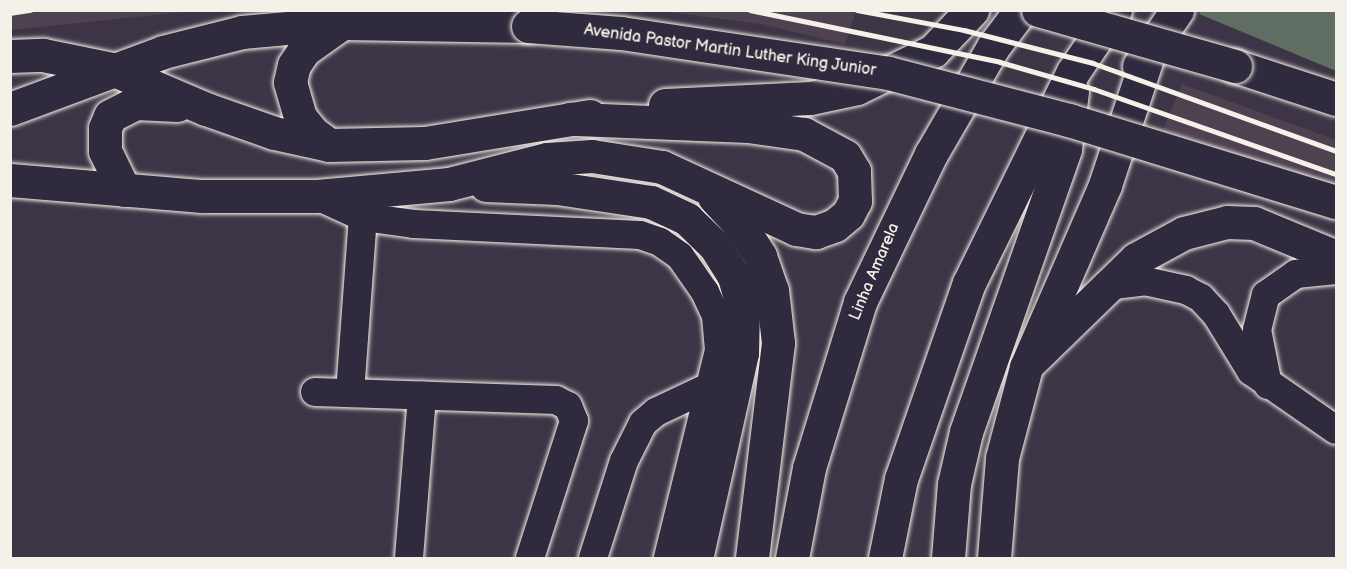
<!DOCTYPE html>
<style>
body{margin:0}
#map{position:relative;width:1347px;height:569px;overflow:hidden;background:#3d3546;font-family:"Balsamiq Sans",sans-serif}
div>[style]{position:absolute}
.built>*{inset:0;background:#4e4251}
.green>*{inset:0;background:#5f6d62}
.roads{filter:drop-shadow(0 0 2px #f4f1e8) drop-shadow(0 0 2px #f4f1e8)}
.street>*{height:28px;margin:-14px;padding:0 14px;transform-origin:14px;border-radius:14px;background:#2f2a3d}
.secondary>*{height:33px;margin:-16.5px;padding:0 16.5px;transform-origin:16.5px;border-radius:16.5px;background:#2f2a3d}
.primary>*{height:33px;margin:-16.5px;padding:0 16.5px;transform-origin:16.5px;border-radius:16.5px;background:#2f2a3d}
.highway>*{height:33px;margin:-16.5px;padding:0 16.5px;transform-origin:16.5px;border-radius:16.5px;background:#2f2a3d}
.rail>*{height:4.5px;margin:-2.25px;padding:0 2.25px;transform-origin:2.25px;border-radius:2.25px;background:#f4f1e8}
.bridges{filter:drop-shadow(0 0 2px #f4f1e8) drop-shadow(0 0 2px #f4f1e8)}
.primary-bridge>*{height:33px;margin:-16.5px;padding:0 16.5px;transform-origin:16.5px;border-radius:16.5px;background:#2f2a3d}
span{translate:-50% -50%;white-space:nowrap;text-align:center;line-height:1.15;-webkit-text-stroke:4.5px #2f2a3d;paint-order:stroke}
.street-label{font-size:16px;color:#f4f1e8}
.frame{position:absolute;inset:0;border:12px solid #f4f1e8;pointer-events:none}
</style>
<div id="map">
<div class="built">
<div style="clip-path:polygon(11px 10px,194px 10px,194px 11px,11px 30px)"></div>
<div style="clip-path:polygon(662px 11px,856px 11px,845px 44px,761px 24px)"></div>
<div style="clip-path:polygon(1182px 84px,1336px 140px,1336px 189px,1163px 130px)"></div>
</div>
<div class="green">
<div style="clip-path:polygon(1202px 10px,1336px 11px,1336px 71px,1199px 14px)"></div>
</div>
<div class="roads">
<div class="street">
<div style="left:317px;top:196px;width:51px;rotate:24.5deg"></div>
<div style="left:363px;top:217px;width:51px;rotate:7.8deg"></div>
<div style="left:414px;top:224px;width:226px;rotate:2.8deg"></div>
<div style="left:640px;top:235px;width:21px;rotate:19deg"></div>
<div style="left:660px;top:242px;width:24px;rotate:35deg"></div>
<div style="left:680px;top:256px;width:44px;rotate:55.2deg"></div>
<div style="left:705px;top:292px;width:26px;rotate:65deg"></div>
<div style="left:716px;top:316px;width:34px;rotate:85deg"></div>
<div style="left:719px;top:350px;width:214px;rotate:103.8deg"></div>
<div style="left:1106px;top:286px;width:39px;rotate:-7deg"></div>
<div style="left:1145px;top:281px;width:42px;rotate:12.4deg"></div>
<div style="left:1186px;top:290px;width:17px;rotate:28deg"></div>
<div style="left:1201px;top:298px;width:22px;rotate:47deg"></div>
<div style="left:1216px;top:314px;width:67px;rotate:58.4deg"></div>
<div style="left:1251px;top:371px;width:103px;rotate:34.8deg"></div>
<div style="left:1268px;top:385px;width:56px;rotate:-101.3deg"></div>
<div style="left:1257px;top:330px;width:36px;rotate:-76deg"></div>
<div style="left:1266px;top:295px;width:37px;rotate:-35deg"></div>
<div style="left:1296px;top:274px;width:40px;rotate:-5.7deg"></div>
<div style="left:315px;top:392px;width:241px;rotate:1.9deg"></div>
<div style="left:556px;top:400px;width:13px;rotate:27deg"></div>
<div style="left:568px;top:406px;width:16px;rotate:68deg"></div>
<div style="left:574px;top:421px;width:144px;rotate:107.8deg"></div>
<div style="left:350px;top:393px;width:176px;rotate:-85.8deg"></div>
<div style="left:409px;top:558px;width:163px;rotate:-85.4deg"></div>
<div style="left:593px;top:558px;width:102px;rotate:-72.3deg"></div>
<div style="left:624px;top:461px;width:42px;rotate:-63.4deg"></div>
<div style="left:643px;top:423px;width:17px;rotate:-40deg"></div>
<div style="left:656px;top:412px;width:61px;rotate:-25.3deg"></div>
</div>
<div class="secondary">
<div style="left:10px;top:56px;width:33px;rotate:-2deg"></div>
<div style="left:43px;top:55px;width:70px;rotate:11.5deg"></div>
</div>
<div class="primary">
<div style="left:1235px;top:66px;width:106px;rotate:18.1deg"></div>
<div style="left:10px;top:109px;width:163px;rotate:-20.4deg"></div>
<div style="left:163px;top:52px;width:81px;rotate:-14.2deg"></div>
<div style="left:242px;top:32px;width:100px;rotate:-5.1deg"></div>
<div style="left:342px;top:23px;width:186px;rotate:0.9deg"></div>
<div style="left:1031px;top:361px;width:146px;rotate:-44.2deg"></div>
<div style="left:1136px;top:259px;width:55px;rotate:-28.4deg"></div>
<div style="left:1184px;top:233px;width:44px;rotate:-14.3deg"></div>
<div style="left:1227px;top:222px;width:27px;rotate:2deg"></div>
<div style="left:1254px;top:223px;width:89px;rotate:22.5deg"></div>
</div>
<div class="highway">
<div style="left:1139px;top:66px;width:68px;rotate:-55.8deg"></div>
<div style="left:112px;top:69px;width:102px;rotate:23.1deg"></div>
<div style="left:206px;top:109px;width:72px;rotate:19.4deg"></div>
<div style="left:274px;top:133px;width:56px;rotate:12.3deg"></div>
<div style="left:329px;top:145px;width:96px;rotate:-1.2deg"></div>
<div style="left:425px;top:143px;width:167px;rotate:-9.3deg"></div>
<div style="left:665px;top:105px;width:145px;rotate:-2.8deg"></div>
<div style="left:810px;top:98px;width:48px;rotate:-12deg"></div>
<div style="left:857px;top:88px;width:85px;rotate:-26deg"></div>
<div style="left:933px;top:51px;width:57px;rotate:-46.4deg"></div>
<div style="left:329px;top:145px;width:21px;rotate:-143deg"></div>
<div style="left:312px;top:132px;width:19px;rotate:-129deg"></div>
<div style="left:300px;top:117px;width:36px;rotate:-106deg"></div>
<div style="left:290px;top:82px;width:17px;rotate:-77deg"></div>
<div style="left:294px;top:65px;width:18px;rotate:-56deg"></div>
<div style="left:304px;top:50px;width:47px;rotate:-35.4deg"></div>
<div style="left:10px;top:180px;width:193px;rotate:4.8deg"></div>
<div style="left:202px;top:196px;width:115px"></div>
<div style="left:317px;top:196px;width:133px;rotate:-5.2deg"></div>
<div style="left:449px;top:184px;width:101px;rotate:-14.3deg"></div>
<div style="left:547px;top:159px;width:45px;rotate:-3.8deg"></div>
<div style="left:592px;top:156px;width:71px;rotate:8.9deg"></div>
<div style="left:662px;top:167px;width:148px;rotate:24.8deg"></div>
<div style="left:796px;top:229px;width:20px;rotate:9deg"></div>
<div style="left:816px;top:232px;width:20px;rotate:-20deg"></div>
<div style="left:835px;top:225px;width:17px;rotate:-40deg"></div>
<div style="left:848px;top:214px;width:15px;rotate:-62deg"></div>
<div style="left:855px;top:201px;width:30px;rotate:-92deg"></div>
<div style="left:854px;top:171px;width:17px;rotate:-121deg"></div>
<div style="left:845px;top:156px;width:47px;rotate:-151.8deg"></div>
<div style="left:804px;top:134px;width:57px;rotate:-171.9deg"></div>
<div style="left:748px;top:126px;width:178px;rotate:-177.7deg"></div>
<div style="left:486px;top:185px;width:71px;rotate:2.4deg"></div>
<div style="left:557px;top:188px;width:95px;rotate:8.5deg"></div>
<div style="left:651px;top:202px;width:40px;rotate:25deg"></div>
<div style="left:687px;top:219px;width:39px;rotate:44deg"></div>
<div style="left:715px;top:246px;width:36px;rotate:58deg"></div>
<div style="left:734px;top:277px;width:33px;rotate:74deg"></div>
<div style="left:743px;top:309px;width:44px;rotate:91.3deg"></div>
<div style="left:742px;top:353px;width:210px;rotate:102.6deg"></div>
<div style="left:124px;top:190px;width:43px;rotate:-116deg"></div>
<div style="left:105px;top:151px;width:23px;rotate:-90deg"></div>
<div style="left:105px;top:128px;width:13px;rotate:-67deg"></div>
<div style="left:110px;top:116px;width:28px;rotate:-27deg"></div>
<div style="left:135px;top:103px;width:42px;rotate:2.7deg"></div>
<div style="left:714px;top:197px;width:38px;rotate:47deg"></div>
<div style="left:740px;top:225px;width:37px;rotate:57deg"></div>
<div style="left:760px;top:256px;width:36px;rotate:71deg"></div>
<div style="left:772px;top:290px;width:53px;rotate:83.5deg"></div>
<div style="left:778px;top:343px;width:217px;rotate:96.9deg"></div>
<div style="left:792px;top:558px;width:92px;rotate:-79.3deg"></div>
<div style="left:809px;top:468px;width:174px;rotate:-72.9deg"></div>
<div style="left:860px;top:302px;width:164px;rotate:-64.4deg"></div>
<div style="left:931px;top:154px;width:124px;rotate:-59.9deg"></div>
<div style="left:993px;top:47px;width:46px;rotate:-52.9deg"></div>
<div style="left:885px;top:558px;width:81px;rotate:-78.6deg"></div>
<div style="left:901px;top:479px;width:207px;rotate:-70.9deg"></div>
<div style="left:969px;top:283px;width:235px;rotate:-63.8deg"></div>
<div style="left:1073px;top:72px;width:75px;rotate:-55.9deg"></div>
<div style="left:948px;top:558px;width:74px;rotate:-85.4deg"></div>
<div style="left:954px;top:484px;width:53px;rotate:-77deg"></div>
<div style="left:966px;top:432px;width:300px;rotate:-70.7deg"></div>
<div style="left:1065px;top:149px;width:58px;rotate:-83.1deg"></div>
<div style="left:994px;top:558px;width:100px;rotate:-85.4deg"></div>
<div style="left:1002px;top:458px;width:94px;rotate:-75.2deg"></div>
<div style="left:1026px;top:367px;width:198px;rotate:-66.5deg"></div>
<div style="left:1105px;top:185px;width:143px;rotate:-71.7deg"></div>
</div>
</div>
<div class="rail">
<div style="left:750px;top:10px;width:255px;rotate:11.7deg"></div>
<div style="left:1000px;top:62px;width:98px;rotate:16deg"></div>
<div style="left:1094px;top:89px;width:256px;rotate:19.4deg"></div>
<div style="left:857px;top:10px;width:109px;rotate:10.6deg"></div>
<div style="left:964px;top:30px;width:133px;rotate:14.3deg"></div>
<div style="left:1093px;top:63px;width:258px;rotate:19.9deg"></div>
<div style="left:10px;top:13px;width:20px;rotate:-9deg"></div>
</div>
<div class="bridges">
<div class="primary-bridge">
<div style="left:1038px;top:10px;width:205px;rotate:15.9deg"></div>
<div style="left:528px;top:26px;width:93px;rotate:4.3deg"></div>
<div style="left:621px;top:33px;width:270px;rotate:8.5deg"></div>
<div style="left:888px;top:73px;width:187px;rotate:14.6deg"></div>
<div style="left:1069px;top:120px;width:279px;rotate:17.1deg"></div>
</div>
</div>
<div class="street-label">
<span style="left:730px;top:51px;rotate:8deg">Avenida Pastor Martin Luther King Junior</span>
<span style="left:875px;top:272px;rotate:-67deg">Linha Amarela</span>
</div>
<div class="frame"></div>
</div>
